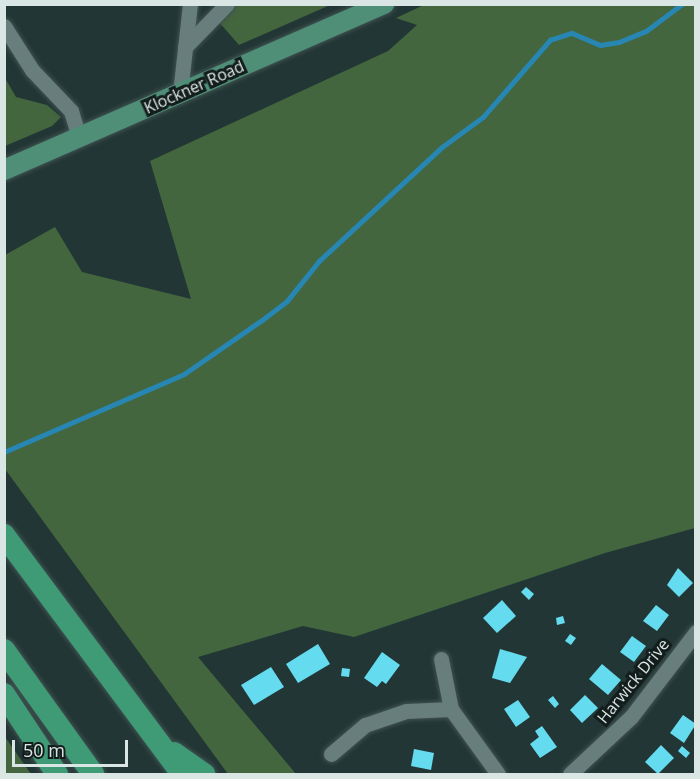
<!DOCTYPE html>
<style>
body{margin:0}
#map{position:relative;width:700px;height:779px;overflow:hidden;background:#223735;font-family:"Open Sans",sans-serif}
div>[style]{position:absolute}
.green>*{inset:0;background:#43663e}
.stream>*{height:4.5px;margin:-2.25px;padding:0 2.25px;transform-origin:2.25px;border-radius:2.25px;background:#2886b3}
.building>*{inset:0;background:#65dbf0}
.roads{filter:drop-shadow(0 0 2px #405251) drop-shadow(0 0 2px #405251)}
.minor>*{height:15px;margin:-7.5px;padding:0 7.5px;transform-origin:7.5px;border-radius:7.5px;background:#677e7c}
.major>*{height:20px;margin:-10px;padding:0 10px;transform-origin:10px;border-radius:10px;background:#4f8f78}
.highway>*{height:22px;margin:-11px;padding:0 11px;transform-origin:11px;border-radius:11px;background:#3f9a76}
span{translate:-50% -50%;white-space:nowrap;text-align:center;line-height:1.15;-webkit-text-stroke:6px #131d1c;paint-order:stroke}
.street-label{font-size:16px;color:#dae6e4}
.frame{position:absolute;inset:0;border:6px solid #dae6e4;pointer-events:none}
.scale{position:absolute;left:12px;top:740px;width:116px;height:27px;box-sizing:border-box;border:3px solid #dae6e4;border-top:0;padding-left:8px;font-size:18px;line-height:21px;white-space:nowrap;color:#dae6e4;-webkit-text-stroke:4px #131d1c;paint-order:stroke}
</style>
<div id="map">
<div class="green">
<div style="clip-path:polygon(426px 4px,695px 5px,695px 528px,605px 553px,354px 637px,303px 626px,198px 657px,296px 774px,228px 774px,5px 469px,5px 255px,55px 227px,82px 272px,191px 299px,150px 161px,388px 51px,417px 25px,396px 18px)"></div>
<div style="clip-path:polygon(234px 5px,330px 5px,239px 45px,218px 21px)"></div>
<div style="clip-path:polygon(5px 78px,16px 97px,47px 105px,61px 117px,52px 126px,5px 146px)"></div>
<div style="clip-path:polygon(4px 737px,5px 737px,31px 774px,5px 774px)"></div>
</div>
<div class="stream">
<div style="left:4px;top:452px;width:196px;rotate:-23.4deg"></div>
<div style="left:184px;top:374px;width:95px;rotate:-34.7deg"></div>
<div style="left:262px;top:320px;width:31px;rotate:-37deg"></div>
<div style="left:287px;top:301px;width:51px;rotate:-51.3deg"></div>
<div style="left:319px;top:261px;width:168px;rotate:-42.8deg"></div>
<div style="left:442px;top:147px;width:51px;rotate:-36.2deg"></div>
<div style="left:483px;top:117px;width:102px;rotate:-49deg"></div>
<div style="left:550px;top:40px;width:23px;rotate:-18deg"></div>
<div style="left:572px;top:33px;width:30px;rotate:23deg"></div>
<div style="left:600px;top:45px;width:19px;rotate:-9deg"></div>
<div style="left:619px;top:42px;width:29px;rotate:-22deg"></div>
<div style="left:646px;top:31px;width:45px;rotate:-36.9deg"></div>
</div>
<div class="building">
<div style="clip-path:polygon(678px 568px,693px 583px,679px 597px,667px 585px)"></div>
<div style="clip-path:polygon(526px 587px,534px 594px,529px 600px,521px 592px)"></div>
<div style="clip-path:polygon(502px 600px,516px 616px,497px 633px,483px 618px)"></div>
<div style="clip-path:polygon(656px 605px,669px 615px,657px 631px,643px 621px)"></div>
<div style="clip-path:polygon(563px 616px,565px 623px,557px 625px,556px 618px)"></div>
<div style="clip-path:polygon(570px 634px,576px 638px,571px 645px,565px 641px)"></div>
<div style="clip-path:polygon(632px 636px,646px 646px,634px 662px,620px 652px)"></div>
<div style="clip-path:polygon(318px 644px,330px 664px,298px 683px,286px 664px)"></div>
<div style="clip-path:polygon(500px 649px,527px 657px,510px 683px,492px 678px)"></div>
<div style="clip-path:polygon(382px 652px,400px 665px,386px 684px,382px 681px,377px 687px,364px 678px)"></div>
<div style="clip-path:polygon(602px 664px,621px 680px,608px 695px,589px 679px)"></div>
<div style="clip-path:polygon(271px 667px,284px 687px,254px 705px,241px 685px)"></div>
<div style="clip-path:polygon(342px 668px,350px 669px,349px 677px,341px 676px)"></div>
<div style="clip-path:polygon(585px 695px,598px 708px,582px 723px,570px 710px)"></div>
<div style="clip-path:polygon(553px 696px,559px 704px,555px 708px,548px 700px)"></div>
<div style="clip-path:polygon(518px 700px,530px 717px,516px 727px,504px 709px)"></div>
<div style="clip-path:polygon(683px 715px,696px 724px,684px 743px,670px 733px)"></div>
<div style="clip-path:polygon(542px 726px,557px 747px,540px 758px,530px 744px,539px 737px,535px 731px)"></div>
<div style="clip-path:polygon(661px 745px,674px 758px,658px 774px,645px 762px)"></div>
<div style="clip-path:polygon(682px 746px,690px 753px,686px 758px,678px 751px)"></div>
<div style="clip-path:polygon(414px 749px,434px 753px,431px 770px,411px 766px)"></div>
</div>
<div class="roads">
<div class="minor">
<div style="left:4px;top:26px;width:52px;rotate:57.5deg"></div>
<div style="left:32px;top:70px;width:57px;rotate:46.4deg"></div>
<div style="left:71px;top:111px;width:28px;rotate:73deg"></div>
<div style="left:185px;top:47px;width:60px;rotate:-45.7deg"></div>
<div style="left:180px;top:93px;width:90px;rotate:-83.6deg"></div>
<div style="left:441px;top:659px;width:51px;rotate:78.7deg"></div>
<div style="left:331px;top:754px;width:45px;rotate:-40.5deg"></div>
<div style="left:365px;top:725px;width:43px;rotate:-18.9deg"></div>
<div style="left:406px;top:711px;width:45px;rotate:-2.5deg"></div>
<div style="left:451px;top:709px;width:80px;rotate:54.1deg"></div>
<div style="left:570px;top:774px;width:83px;rotate:-43.1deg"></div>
<div style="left:631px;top:717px;width:107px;rotate:-52.6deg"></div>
</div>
<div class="major">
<div style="left:4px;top:170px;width:415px;rotate:-23.6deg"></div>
</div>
<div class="highway">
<div style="left:4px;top:535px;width:298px;rotate:53.3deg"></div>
<div style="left:4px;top:650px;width:153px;rotate:54.3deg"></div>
<div style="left:4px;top:694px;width:96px;rotate:56.5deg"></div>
<div style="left:174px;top:753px;width:37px;rotate:35deg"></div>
</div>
</div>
<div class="street-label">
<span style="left:194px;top:87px;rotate:-24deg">Klockner Road</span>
<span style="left:633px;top:681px;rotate:-51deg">Harwick Drive</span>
</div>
<div class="frame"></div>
<div class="scale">50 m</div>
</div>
